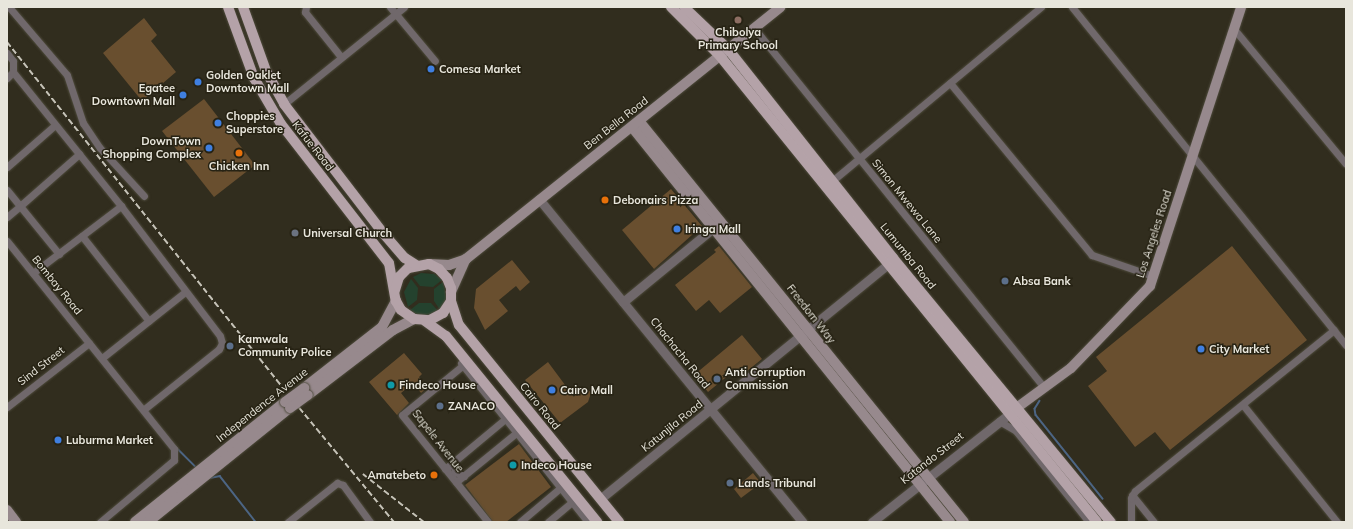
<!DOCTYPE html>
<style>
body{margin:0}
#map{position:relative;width:1353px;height:529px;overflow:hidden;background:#312d1e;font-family:Mulish,sans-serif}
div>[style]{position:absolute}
.green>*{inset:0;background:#24422e}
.stream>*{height:1.5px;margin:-0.75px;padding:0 0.75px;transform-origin:0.75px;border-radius:0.75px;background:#4c6584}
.building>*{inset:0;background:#694f2f}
.roads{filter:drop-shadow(0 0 1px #4e4b3c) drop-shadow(0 0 1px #4e4b3c)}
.minor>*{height:7px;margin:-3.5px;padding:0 3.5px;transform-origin:3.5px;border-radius:3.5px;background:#70686b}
.tertiary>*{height:9px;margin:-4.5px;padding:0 4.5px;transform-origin:4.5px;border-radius:4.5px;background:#70686b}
.secondary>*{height:10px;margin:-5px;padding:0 5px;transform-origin:5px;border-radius:5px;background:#97898d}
.primary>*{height:10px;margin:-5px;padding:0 5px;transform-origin:5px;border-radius:5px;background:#b4a2a8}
.rail>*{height:1.5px;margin-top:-0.75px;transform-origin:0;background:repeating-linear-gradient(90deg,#c6c3b8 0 6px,transparent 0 9px)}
.bridges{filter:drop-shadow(0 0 1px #4e4b3c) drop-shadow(0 0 1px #4e4b3c)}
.secondary-bridge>*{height:10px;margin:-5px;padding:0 5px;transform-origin:5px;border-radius:5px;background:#97898d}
.dots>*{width:11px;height:11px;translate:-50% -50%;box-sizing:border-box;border:2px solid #272314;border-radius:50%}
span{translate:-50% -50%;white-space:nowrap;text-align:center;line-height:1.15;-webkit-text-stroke:3px #272314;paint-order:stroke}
.poi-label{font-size:11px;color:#e8e6dc;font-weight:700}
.left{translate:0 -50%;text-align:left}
.right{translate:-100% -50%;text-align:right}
.street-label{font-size:11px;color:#e8e6dc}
.frame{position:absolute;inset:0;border:8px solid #e8e6dc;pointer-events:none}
</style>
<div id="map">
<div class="green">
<div style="clip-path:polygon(421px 273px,434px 274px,442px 280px,433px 287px,420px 286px,413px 277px)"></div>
<div style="clip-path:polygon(411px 279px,418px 288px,417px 300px,408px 307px,404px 292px)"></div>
<div style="clip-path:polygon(443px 282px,447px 301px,440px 310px,434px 301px,434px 289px)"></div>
<div style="clip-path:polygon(419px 303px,431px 303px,439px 312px,431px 316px,417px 315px,410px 310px)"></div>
</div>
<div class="stream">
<div style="left:1040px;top:401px;width:9px;rotate:122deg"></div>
<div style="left:1035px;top:409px;width:6px;rotate:81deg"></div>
<div style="left:1036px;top:415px;width:107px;rotate:51.4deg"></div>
<div style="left:147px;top:410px;width:10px;rotate:53deg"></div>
<div style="left:176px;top:447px;width:27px;rotate:45deg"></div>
<div style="left:210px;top:478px;width:10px;rotate:-11deg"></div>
<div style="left:220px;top:476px;width:58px;rotate:52deg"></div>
</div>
<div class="building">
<div style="clip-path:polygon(144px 18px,157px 35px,151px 41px,176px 72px,142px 101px,103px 53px)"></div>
<div style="clip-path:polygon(204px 99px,255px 165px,214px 197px,162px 131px)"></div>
<div style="clip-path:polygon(671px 189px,702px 226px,654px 269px,622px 230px)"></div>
<div style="clip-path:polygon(719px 246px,752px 287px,720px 313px,709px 300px,696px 311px,675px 285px,716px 252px,714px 250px)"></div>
<div style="clip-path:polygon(1232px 246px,1307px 340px,1170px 450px,1155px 432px,1135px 447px,1088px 386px,1107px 371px,1096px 357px)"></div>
<div style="clip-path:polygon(512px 260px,530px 282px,520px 291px,516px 286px,499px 300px,508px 311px,485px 330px,474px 308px,476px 289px)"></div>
<div style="clip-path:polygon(742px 335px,762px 359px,741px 376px,736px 369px,708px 392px,694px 375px)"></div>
<div style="clip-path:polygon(404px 353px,422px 374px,419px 377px,427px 388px,421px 393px,413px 383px,401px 393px,409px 403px,397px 415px,369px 382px)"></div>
<div style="clip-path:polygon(548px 362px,574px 397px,578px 388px,586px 387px,591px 393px,588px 402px,560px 423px,525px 380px)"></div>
<div style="clip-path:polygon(519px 444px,551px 487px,506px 522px,493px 522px,465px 485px)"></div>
<div style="clip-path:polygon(753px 473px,761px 483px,741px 498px,734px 489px)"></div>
</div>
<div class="roads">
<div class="minor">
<div style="left:9px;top:7px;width:89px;rotate:49.5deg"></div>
<div style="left:67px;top:75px;width:51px;rotate:71.6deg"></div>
<div style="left:83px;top:123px;width:30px;rotate:56deg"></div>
<div style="left:100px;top:148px;width:65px;rotate:47.5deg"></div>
<div style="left:306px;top:7px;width:5px;rotate:101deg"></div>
<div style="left:305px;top:12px;width:58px;rotate:51.3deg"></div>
<div style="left:390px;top:7px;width:70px;rotate:50.2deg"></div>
<div style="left:1072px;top:7px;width:435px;rotate:51deg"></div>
<div style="left:754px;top:28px;width:462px;rotate:51.1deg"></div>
<div style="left:1234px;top:29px;width:175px;rotate:50.3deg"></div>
<div style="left:7px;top:53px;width:10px;rotate:53deg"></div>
<div style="left:13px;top:61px;width:11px;rotate:90deg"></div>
<div style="left:7px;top:78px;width:8px;rotate:-45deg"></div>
<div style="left:13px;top:72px;width:172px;rotate:51.1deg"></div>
<div style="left:121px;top:206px;width:163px;rotate:52.7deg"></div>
<div style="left:220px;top:336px;width:7px;rotate:74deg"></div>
<div style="left:222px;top:343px;width:7px;rotate:117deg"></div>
<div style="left:219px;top:349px;width:97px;rotate:141.2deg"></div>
<div style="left:950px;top:83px;width:223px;rotate:50.5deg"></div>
<div style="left:1092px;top:255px;width:65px;rotate:19deg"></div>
<div style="left:284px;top:104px;width:154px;rotate:-38.9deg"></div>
<div style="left:7px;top:167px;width:64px;rotate:-41.2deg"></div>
<div style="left:832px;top:181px;width:272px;rotate:-39.8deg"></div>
<div style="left:7px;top:190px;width:21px;rotate:51deg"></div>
<div style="left:20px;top:206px;width:79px;rotate:-41.4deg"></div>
<div style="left:7px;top:217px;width:17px;rotate:-40deg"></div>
<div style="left:20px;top:206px;width:62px;rotate:50.9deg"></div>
<div style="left:82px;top:236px;width:108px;rotate:51.8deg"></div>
<div style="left:7px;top:241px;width:267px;rotate:51.2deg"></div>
<div style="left:174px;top:449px;width:11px;rotate:90deg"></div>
<div style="left:174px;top:460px;width:97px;rotate:140deg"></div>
<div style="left:33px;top:273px;width:111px;rotate:-37.3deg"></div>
<div style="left:102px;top:358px;width:106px;rotate:-38.5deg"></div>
<div style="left:461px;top:363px;width:203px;rotate:51.4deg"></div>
<div style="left:462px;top:366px;width:77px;rotate:140.8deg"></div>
<div style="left:402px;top:415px;width:137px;rotate:51.2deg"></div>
<div style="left:1243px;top:405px;width:150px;rotate:51.2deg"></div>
<div style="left:7px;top:407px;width:104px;rotate:-38deg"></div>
<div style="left:999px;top:421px;width:20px;rotate:30deg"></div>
<div style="left:1016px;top:431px;width:117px;rotate:51.3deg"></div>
<div style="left:453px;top:462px;width:10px;rotate:79deg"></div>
<div style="left:455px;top:472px;width:10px;rotate:24deg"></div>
<div style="left:445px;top:469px;width:78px;rotate:-39.8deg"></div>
<div style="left:456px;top:482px;width:77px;rotate:-39.2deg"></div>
<div style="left:1132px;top:495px;width:35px;rotate:51deg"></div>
<div style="left:288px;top:522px;width:63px;rotate:-38.5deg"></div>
<div style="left:337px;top:483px;width:6px;rotate:18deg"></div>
<div style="left:343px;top:485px;width:46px;rotate:53.9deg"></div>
<div style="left:520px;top:522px;width:52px;rotate:-40.4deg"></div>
<div style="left:548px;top:522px;width:31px;rotate:-40deg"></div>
<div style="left:1131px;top:522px;width:24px;rotate:-90deg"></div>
<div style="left:1131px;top:498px;width:8px;rotate:-60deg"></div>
<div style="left:1135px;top:491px;width:256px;rotate:-39deg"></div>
</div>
<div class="tertiary">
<div style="left:539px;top:199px;width:417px;rotate:50.8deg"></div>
<div style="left:623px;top:302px;width:123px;rotate:-39.4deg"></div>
<div style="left:600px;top:499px;width:372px;rotate:-39.2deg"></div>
<div style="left:872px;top:522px;width:174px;rotate:-38.2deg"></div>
</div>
<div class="secondary">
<div style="left:639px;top:121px;width:516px;rotate:50.98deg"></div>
<div style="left:632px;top:127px;width:507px;rotate:51.16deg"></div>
<div style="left:429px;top:264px;width:20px;rotate:3deg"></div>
<div style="left:449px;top:265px;width:18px;rotate:-19deg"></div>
<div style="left:466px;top:259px;width:403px;rotate:-38.7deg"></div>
<div style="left:451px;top:292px;width:36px;rotate:-66deg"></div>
<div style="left:304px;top:388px;width:99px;rotate:-38deg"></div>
<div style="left:382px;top:327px;width:30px;rotate:-62deg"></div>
<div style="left:308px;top:395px;width:107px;rotate:-37.4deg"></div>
<div style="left:393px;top:330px;width:24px;rotate:-28deg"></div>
<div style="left:1011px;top:412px;width:74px;rotate:-36.3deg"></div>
<div style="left:1071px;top:368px;width:114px;rotate:-46.1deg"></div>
<div style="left:1150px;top:286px;width:293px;rotate:-71.9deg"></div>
<div style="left:7px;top:510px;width:15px;rotate:53deg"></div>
<div style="left:135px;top:522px;width:192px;rotate:-38.7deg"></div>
<div style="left:148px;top:522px;width:182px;rotate:-38.8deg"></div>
</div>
<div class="primary">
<div style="left:228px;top:7px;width:76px;rotate:69.9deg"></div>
<div style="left:254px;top:78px;width:53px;rotate:59.6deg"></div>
<div style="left:281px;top:124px;width:176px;rotate:52.2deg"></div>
<div style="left:389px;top:263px;width:39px;rotate:80deg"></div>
<div style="left:396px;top:301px;width:10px;rotate:61deg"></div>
<div style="left:401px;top:310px;width:16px;rotate:35deg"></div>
<div style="left:414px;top:319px;width:16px;rotate:4deg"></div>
<div style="left:430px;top:320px;width:15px;rotate:-28deg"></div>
<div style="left:443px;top:313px;width:14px;rotate:-56deg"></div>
<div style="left:451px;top:301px;width:13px;rotate:-90deg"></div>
<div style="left:451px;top:288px;width:11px;rotate:-112deg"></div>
<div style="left:447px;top:278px;width:12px;rotate:-132deg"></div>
<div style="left:439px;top:269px;width:11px;rotate:-153deg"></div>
<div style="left:429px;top:264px;width:21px;rotate:169deg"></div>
<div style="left:408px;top:268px;width:13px;rotate:135deg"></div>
<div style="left:399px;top:277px;width:14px;rotate:107deg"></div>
<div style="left:243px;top:7px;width:68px;rotate:70.2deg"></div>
<div style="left:266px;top:71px;width:38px;rotate:61deg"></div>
<div style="left:284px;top:104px;width:163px;rotate:52.5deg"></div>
<div style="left:383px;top:233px;width:33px;rotate:49deg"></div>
<div style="left:405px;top:258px;width:13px;rotate:32deg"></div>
<div style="left:671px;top:7px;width:69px;rotate:45deg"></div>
<div style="left:720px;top:56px;width:599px;rotate:51.03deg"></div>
<div style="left:684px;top:7px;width:61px;rotate:43.7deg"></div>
<div style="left:728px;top:49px;width:266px;rotate:51.7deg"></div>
<div style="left:893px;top:258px;width:342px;rotate:50.5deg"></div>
<div style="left:451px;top:301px;width:25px;rotate:72deg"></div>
<div style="left:459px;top:325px;width:254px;rotate:50.9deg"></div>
<div style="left:425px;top:321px;width:26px;rotate:36deg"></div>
<div style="left:446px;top:336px;width:240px;rotate:50.9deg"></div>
</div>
</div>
<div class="rail">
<div style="left:7px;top:42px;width:441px;rotate:51.4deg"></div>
<div style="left:282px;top:387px;width:175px;rotate:50.3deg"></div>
<div style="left:363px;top:474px;width:78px;rotate:38.2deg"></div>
</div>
<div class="bridges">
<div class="secondary-bridge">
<div style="left:285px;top:402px;width:24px;rotate:-36deg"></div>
<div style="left:290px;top:408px;width:22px;rotate:-36deg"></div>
</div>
</div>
<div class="dots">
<div style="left:738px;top:20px;background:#8d6e63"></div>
<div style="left:431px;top:69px;background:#3f7fe0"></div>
<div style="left:198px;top:82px;background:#3f7fe0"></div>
<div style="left:183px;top:95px;background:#3f7fe0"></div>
<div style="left:218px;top:123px;background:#3f7fe0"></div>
<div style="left:209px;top:148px;background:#3f7fe0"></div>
<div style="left:239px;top:153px;background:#e8710a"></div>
<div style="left:605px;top:200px;background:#e8710a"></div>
<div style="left:677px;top:229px;background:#3f7fe0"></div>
<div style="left:295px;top:233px;background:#6b7280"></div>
<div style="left:1005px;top:281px;background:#5c6f8a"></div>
<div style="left:230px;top:346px;background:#5c6f8a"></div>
<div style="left:1201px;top:349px;background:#3f7fe0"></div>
<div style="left:717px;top:379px;background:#5c6f8a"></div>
<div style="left:391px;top:385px;background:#0f9aa8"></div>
<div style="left:552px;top:390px;background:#3f7fe0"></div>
<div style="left:440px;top:406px;background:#5c6f8a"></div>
<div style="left:58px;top:440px;background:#3f7fe0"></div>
<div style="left:513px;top:465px;background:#0f9aa8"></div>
<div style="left:434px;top:475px;background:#e8710a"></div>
<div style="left:730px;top:483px;background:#5c6f8a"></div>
</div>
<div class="poi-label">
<span style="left:738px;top:39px">Chibolya<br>Primary School</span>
<span class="left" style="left:439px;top:69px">Comesa Market</span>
<span class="left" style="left:206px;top:82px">Golden Oaklet<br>Downtown Mall</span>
<span class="right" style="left:175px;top:95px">Egatee<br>Downtown Mall</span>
<span class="left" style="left:226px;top:123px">Choppies<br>Superstore</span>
<span class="right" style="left:201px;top:148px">DownTown<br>Shopping Complex</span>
<span style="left:239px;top:166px">Chicken Inn</span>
<span class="left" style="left:613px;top:200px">Debonairs Pizza</span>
<span class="left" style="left:685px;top:229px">Iringa Mall</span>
<span class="left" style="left:303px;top:233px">Universal Church</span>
<span class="left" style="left:1013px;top:281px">Absa Bank</span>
<span class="left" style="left:238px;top:346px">Kamwala<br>Community Police</span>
<span class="left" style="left:1209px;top:349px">City Market</span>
<span class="left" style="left:725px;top:379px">Anti Corruption<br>Commission</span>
<span class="left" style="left:399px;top:385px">Findeco House</span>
<span class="left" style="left:560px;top:390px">Cairo Mall</span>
<span class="left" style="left:448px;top:406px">ZANACO</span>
<span class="left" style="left:66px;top:440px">Luburma Market</span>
<span class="left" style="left:521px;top:465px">Indeco House</span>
<span class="right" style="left:426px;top:475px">Amatebeto</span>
<span class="left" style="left:738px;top:483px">Lands Tribunal</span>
</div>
<div class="street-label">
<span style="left:616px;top:123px;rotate:-38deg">Ben Bella Road</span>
<span style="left:313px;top:146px;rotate:52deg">Kafue Road</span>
<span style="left:907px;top:201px;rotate:51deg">Simon Mwewa Lane</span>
<span style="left:1154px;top:234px;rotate:-72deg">Los Angeles Road</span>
<span style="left:908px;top:256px;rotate:51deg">Lumumba Road</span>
<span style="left:57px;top:285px;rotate:51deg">Bombay Road</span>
<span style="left:811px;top:314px;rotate:52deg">Freedom Way</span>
<span style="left:680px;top:353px;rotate:51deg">Chachacha Road</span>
<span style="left:41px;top:366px;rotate:-38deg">Sind Street</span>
<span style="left:262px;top:405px;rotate:-38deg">Independence Avenue</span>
<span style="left:540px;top:406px;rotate:51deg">Cairo Road</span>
<span style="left:672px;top:426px;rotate:-39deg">Katunjila Road</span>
<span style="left:438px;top:441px;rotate:52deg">Sapele Avenue</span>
<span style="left:932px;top:458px;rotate:-38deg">Katondo Street</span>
</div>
<div class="frame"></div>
</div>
